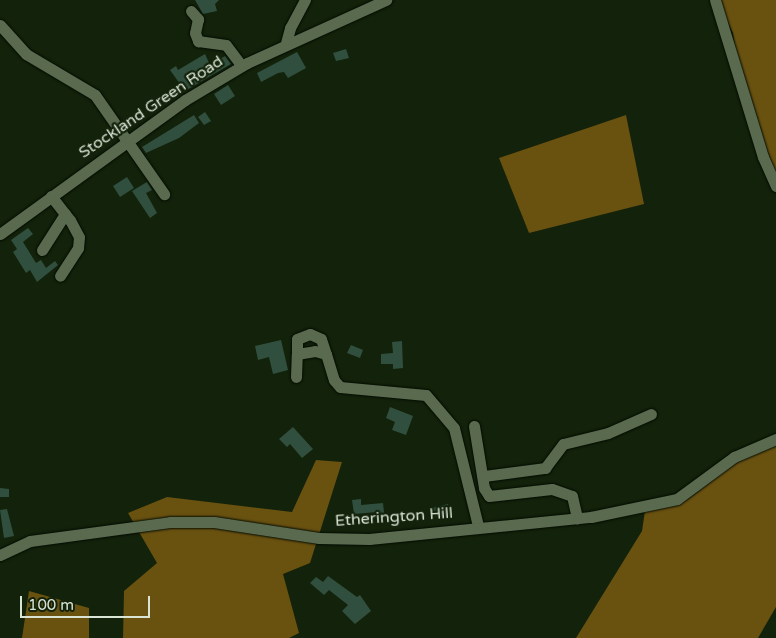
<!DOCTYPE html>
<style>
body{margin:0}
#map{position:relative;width:776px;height:638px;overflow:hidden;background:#13220a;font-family:"Varela Round",sans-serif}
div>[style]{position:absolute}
.forest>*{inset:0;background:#695110}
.building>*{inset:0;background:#314f3e}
.roads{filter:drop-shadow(0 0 1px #020b00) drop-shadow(0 0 1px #020b00)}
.minor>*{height:11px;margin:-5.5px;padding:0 5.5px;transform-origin:5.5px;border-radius:5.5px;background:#596a4f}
span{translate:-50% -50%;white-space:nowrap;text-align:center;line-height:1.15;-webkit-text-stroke:4.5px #13220a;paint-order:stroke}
.street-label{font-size:16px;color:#d9e4d4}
.scale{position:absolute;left:20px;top:596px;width:130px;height:22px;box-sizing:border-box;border:2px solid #d9e4d4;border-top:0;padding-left:6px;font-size:15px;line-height:18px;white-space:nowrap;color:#d9e4d4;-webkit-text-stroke:4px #13220a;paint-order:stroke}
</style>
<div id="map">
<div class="forest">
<div style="clip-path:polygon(718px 0,776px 0,776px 176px,743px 97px,733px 33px)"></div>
<div style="clip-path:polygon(626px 115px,644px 204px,529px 233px,499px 158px)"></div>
<div style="clip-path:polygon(776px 444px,776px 607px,758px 638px,576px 638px,642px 531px,645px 511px,688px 499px,746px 455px)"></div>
<div style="clip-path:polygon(316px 460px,342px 462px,310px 563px,283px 574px,299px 633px,289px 638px,123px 638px,124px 591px,157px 563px,128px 513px,167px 497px,292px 512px)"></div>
<div style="clip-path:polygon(29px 591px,89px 608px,89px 638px,22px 638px)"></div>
</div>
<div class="building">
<div style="clip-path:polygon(195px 0,219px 0,215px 4px,217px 11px,203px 14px)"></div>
<div style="clip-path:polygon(346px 49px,349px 58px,336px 61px,333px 53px)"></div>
<div style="clip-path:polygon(297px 52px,306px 68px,288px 78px,284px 72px,278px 73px,261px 82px,257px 73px)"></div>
<div style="clip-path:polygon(205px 54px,210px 65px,225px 56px,231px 64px,185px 91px,170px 70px,176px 66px,178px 70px)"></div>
<div style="clip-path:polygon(228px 85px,235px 96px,221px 105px,214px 94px)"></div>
<div style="clip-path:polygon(205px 112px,211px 121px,204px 125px,198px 117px)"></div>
<div style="clip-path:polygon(194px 115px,199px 123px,179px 138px,146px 153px,142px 147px)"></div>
<div style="clip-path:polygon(127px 177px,134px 188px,120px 197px,113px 186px)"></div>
<div style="clip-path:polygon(147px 182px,152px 190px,146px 193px,157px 213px,150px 218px,132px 191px)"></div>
<div style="clip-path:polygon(28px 228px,33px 234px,23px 242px,36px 263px,41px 260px,46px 268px,55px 261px,58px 265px,37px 282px,30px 270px,26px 273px,13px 252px,17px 249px,11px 240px)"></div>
<div style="clip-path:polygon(281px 340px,288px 370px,273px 374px,269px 357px,258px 360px,255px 346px)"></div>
<div style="clip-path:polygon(402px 341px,403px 368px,393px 369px,393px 364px,381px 364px,381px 354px,393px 353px,392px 342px)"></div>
<div style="clip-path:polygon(351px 345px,363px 350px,360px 358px,347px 353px)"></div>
<div style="clip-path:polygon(390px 407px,413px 416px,406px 435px,392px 430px,395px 422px,386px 418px)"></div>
<div style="clip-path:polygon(293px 427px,313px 449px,302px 458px,290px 444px,287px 447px,279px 439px)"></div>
<div style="clip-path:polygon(0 488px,9px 489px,9px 497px,0 497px)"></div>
<div style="clip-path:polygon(361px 499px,361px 505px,383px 503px,385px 521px,378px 521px,377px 512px,354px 514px,352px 500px)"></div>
<div style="clip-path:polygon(448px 504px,450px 513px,435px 517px,432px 508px)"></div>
<div style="clip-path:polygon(7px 509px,14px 536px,4px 538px,0 510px)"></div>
<div style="clip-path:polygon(328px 576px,357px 597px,360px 595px,371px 611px,355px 624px,342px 611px,348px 605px,329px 590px,324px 595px,310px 583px,316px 577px,323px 582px)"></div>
</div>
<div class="roads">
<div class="minor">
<div style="left:715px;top:0;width:164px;rotate:73deg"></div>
<div style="left:763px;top:157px;width:32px;rotate:66deg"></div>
<div style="left:191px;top:11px;width:11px;rotate:49deg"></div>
<div style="left:198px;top:19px;width:14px;rotate:102deg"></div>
<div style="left:195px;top:33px;width:9px;rotate:69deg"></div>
<div style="left:198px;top:41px;width:28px;rotate:8deg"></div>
<div style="left:226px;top:45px;width:26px;rotate:53deg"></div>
<div style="left:0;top:25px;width:39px;rotate:48deg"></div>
<div style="left:26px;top:54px;width:80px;rotate:30.7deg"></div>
<div style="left:95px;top:95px;width:121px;rotate:55.1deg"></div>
<div style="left:286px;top:43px;width:16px;rotate:-75deg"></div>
<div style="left:290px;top:28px;width:32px;rotate:-62deg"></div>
<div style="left:51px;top:196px;width:31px;rotate:52deg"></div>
<div style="left:70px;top:220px;width:19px;rotate:62deg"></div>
<div style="left:79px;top:237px;width:11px;rotate:95deg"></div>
<div style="left:78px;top:248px;width:33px;rotate:123deg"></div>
<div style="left:0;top:234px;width:228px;rotate:-35.9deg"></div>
<div style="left:185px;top:100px;width:72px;rotate:-30.8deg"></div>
<div style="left:247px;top:63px;width:153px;rotate:-24.4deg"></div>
<div style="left:42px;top:250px;width:43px;rotate:-57.4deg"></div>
<div style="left:297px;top:354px;width:15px;rotate:-90deg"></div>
<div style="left:297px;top:339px;width:14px;rotate:-21deg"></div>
<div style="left:310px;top:334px;width:12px;rotate:24deg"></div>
<div style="left:321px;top:339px;width:16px;rotate:72deg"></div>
<div style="left:296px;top:377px;width:23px;rotate:-88deg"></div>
<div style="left:297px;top:354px;width:18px;rotate:-9deg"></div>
<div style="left:315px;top:351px;width:11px;rotate:15deg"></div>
<div style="left:326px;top:354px;width:27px;rotate:73deg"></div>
<div style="left:334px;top:380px;width:9px;rotate:49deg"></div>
<div style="left:340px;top:387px;width:86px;rotate:5.3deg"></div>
<div style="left:426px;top:395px;width:43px;rotate:49.7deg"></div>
<div style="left:454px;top:428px;width:101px;rotate:76.2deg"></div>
<div style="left:474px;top:426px;width:63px;rotate:80.8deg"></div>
<div style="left:484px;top:488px;width:9px;rotate:58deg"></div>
<div style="left:489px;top:496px;width:63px;rotate:-6.3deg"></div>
<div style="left:552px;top:489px;width:21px;rotate:19deg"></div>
<div style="left:572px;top:496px;width:23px;rotate:77deg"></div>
<div style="left:484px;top:476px;width:62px;rotate:-7.5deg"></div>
<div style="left:545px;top:468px;width:30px;rotate:-53deg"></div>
<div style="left:563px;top:444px;width:46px;rotate:-13.7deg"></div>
<div style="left:608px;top:433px;width:47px;rotate:-23.8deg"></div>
<div style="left:0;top:555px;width:33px;rotate:-25deg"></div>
<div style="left:30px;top:541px;width:141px;rotate:-7.7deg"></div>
<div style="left:170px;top:522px;width:44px"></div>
<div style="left:214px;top:522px;width:106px;rotate:8.7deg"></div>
<div style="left:319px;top:538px;width:50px;rotate:1.1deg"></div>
<div style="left:369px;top:539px;width:223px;rotate:-5.7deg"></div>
<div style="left:591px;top:517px;width:88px;rotate:-11.8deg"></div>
<div style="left:677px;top:499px;width:71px;rotate:-36.4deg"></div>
<div style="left:734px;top:457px;width:46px;rotate:-23.2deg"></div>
</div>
</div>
<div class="street-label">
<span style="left:151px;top:107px;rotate:-34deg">Stockland Green Road</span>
<span style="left:394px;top:517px;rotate:-4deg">Etherington Hill</span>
</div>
<div class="scale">100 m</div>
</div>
